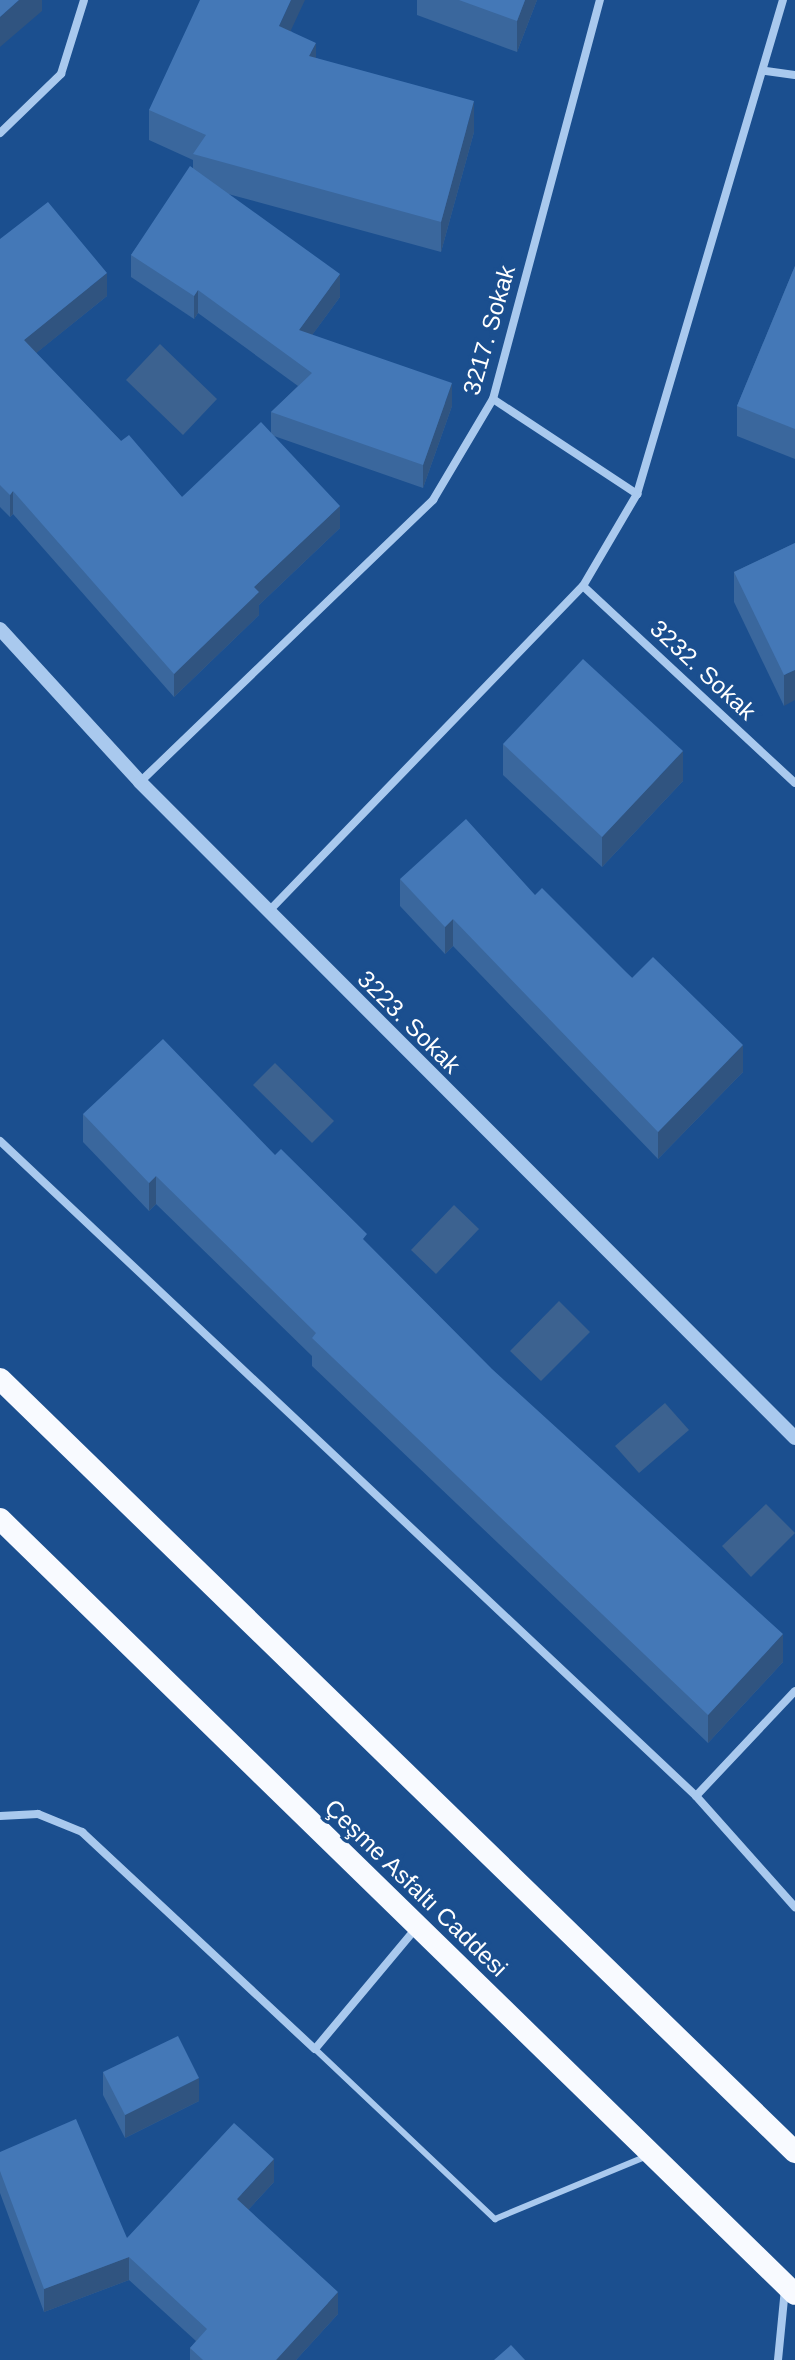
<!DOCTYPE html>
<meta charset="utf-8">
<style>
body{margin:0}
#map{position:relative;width:795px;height:2360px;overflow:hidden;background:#1b4f8f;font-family:Helvetica,sans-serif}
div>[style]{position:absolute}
.water>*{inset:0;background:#3c6290}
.service>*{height:6px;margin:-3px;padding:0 3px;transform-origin:3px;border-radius:3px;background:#a9c9ee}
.minor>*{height:8px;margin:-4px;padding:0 4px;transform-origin:4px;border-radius:4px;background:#a9c9ee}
.tertiary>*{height:14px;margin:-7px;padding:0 7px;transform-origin:7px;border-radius:7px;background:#a9c9ee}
.trunk>*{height:22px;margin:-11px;padding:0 11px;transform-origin:11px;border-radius:11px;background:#f8faff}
.wall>*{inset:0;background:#3a679d}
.shaded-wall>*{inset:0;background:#305480}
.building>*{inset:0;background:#4478b7}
span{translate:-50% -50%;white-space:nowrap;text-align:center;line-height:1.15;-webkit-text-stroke:7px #1b4f8f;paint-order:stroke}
.street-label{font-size:24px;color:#fff}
</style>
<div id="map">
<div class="water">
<div style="clip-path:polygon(160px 344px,217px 399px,183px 435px,126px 380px)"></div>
<div style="clip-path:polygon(275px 1063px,334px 1121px,312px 1143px,253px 1085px)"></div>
<div style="clip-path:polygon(454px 1205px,479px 1229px,436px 1274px,411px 1250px)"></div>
<div style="clip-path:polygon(559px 1301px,590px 1332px,541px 1381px,510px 1351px)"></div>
<div style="clip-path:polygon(665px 1403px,689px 1430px,639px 1473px,615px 1446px)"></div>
<div style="clip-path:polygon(766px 1504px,795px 1533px,751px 1577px,722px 1546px)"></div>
</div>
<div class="service">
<div style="left:315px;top:2049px;width:248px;rotate:43.4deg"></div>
<div style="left:495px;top:2219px;width:165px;rotate:-22.5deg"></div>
</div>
<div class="minor">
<div style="left:766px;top:71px;width:29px;rotate:8deg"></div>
<div style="left:0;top:133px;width:85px;rotate:-44deg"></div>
<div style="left:61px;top:74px;width:77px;rotate:-72.7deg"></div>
<div style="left:493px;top:399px;width:173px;rotate:33.4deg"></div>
<div style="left:583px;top:586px;width:289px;rotate:42.9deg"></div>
<div style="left:140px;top:782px;width:407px;rotate:-43.9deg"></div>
<div style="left:433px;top:500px;width:117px;rotate:-59.3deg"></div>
<div style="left:493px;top:399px;width:413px;rotate:-75deg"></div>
<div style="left:268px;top:912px;width:453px;rotate:-46deg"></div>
<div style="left:583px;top:586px;width:107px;rotate:-59.6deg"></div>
<div style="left:637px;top:494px;width:515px;rotate:-73.54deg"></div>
<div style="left:0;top:1141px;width:956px;rotate:43.26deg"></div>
<div style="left:696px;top:1796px;width:149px;rotate:48.3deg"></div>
<div style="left:696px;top:1796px;width:144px;rotate:-46.7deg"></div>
<div style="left:0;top:1816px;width:38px;rotate:-3deg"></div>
<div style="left:38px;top:1814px;width:48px;rotate:22.2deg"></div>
<div style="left:82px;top:1832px;width:318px;rotate:43deg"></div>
<div style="left:315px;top:2049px;width:159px;rotate:-50.1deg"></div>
<div style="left:778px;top:2360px;width:71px;rotate:-84.4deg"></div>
</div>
<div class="tertiary">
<div style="left:0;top:629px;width:207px;rotate:47.5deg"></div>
<div style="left:140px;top:782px;width:927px;rotate:45.04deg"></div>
</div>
<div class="trunk">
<div style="left:0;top:1379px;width:1109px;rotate:44.2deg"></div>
<div style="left:0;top:1519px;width:1110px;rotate:44.27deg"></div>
</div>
<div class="wall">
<div style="clip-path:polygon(417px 0,537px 0,517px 52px,417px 15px)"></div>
<div style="clip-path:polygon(291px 31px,316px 58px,474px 132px,441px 252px,228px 194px,340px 297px,312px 335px,452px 406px,423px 488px,274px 436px,340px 528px,259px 605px,259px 615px,174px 697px,13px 514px,10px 517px,0 507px,0 239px,107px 296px,36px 353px,121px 441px,182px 497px,271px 433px,271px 412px,298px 386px,198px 313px,194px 319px,131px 277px,131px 255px,193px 169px,193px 160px,149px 140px,149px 110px)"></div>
<div style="clip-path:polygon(795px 266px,795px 459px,737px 436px,737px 406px)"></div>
<div style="clip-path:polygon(795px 543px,784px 706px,734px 602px,734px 572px)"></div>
<div style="clip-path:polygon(503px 744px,683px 781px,602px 867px,503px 775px)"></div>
<div style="clip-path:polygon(400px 879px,535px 895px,743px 1072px,658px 1159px,453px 946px,445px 954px,400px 906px)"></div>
<div style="clip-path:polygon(83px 1114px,275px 1155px,367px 1244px,783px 1662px,708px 1743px,312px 1366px,312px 1356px,156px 1204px,149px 1211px,83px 1142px)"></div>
<div style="clip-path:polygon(103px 2072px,199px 2101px,125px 2138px,103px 2095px)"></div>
<div style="clip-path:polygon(0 2152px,127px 2238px,274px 2182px,248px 2210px,338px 2314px,296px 2360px,190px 2360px,190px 2348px,196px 2341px,129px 2280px,44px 2312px,0 2193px)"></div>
</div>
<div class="shaded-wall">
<div style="clip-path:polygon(19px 0,42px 0,42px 11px,0 47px,0 17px)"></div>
<div style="clip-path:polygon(291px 0,305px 0,279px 56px,279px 26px)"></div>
<div style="clip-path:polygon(525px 0,537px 0,517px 52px,517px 21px)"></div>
<div style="clip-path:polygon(316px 43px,316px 73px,309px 56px)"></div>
<div style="clip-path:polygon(474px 101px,474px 132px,441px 252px,441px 222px)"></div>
<div style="clip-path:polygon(107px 273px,107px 296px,24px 363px,24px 340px)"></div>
<div style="clip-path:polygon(340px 274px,340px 297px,299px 353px,299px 330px)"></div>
<div style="clip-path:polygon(198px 290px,198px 313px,194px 319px,194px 296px)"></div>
<div style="clip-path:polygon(452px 383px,452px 406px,423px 488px,423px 465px)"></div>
<div style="clip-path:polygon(13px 491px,13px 514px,10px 517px,10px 495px)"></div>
<div style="clip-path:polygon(340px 506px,340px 528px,259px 605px,259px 615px,174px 697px,174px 674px,254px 587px)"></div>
<div style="clip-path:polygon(795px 670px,795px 700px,784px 706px,784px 675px)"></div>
<div style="clip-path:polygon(683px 751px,683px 781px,602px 867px,602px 837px)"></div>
<div style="clip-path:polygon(453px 919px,453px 946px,445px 954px,445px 927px)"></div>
<div style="clip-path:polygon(743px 1045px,743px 1072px,658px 1159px,658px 1132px)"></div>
<div style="clip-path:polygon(156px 1176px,156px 1204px,149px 1211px,149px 1183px)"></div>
<div style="clip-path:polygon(783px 1634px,783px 1662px,708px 1743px,708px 1715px)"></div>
<div style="clip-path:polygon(199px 2078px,199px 2101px,125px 2138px,125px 2115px)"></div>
<div style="clip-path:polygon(274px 2159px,274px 2182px,237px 2222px,237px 2199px)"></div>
<div style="clip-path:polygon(129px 2257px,129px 2280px,44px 2312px,44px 2289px)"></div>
<div style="clip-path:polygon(338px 2292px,338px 2314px,296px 2360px,276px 2360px)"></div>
</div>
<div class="building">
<div style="clip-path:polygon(0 0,19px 0,0 17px)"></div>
<div style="clip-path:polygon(200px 0,291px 0,279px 26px,316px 43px,309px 56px,474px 101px,441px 222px,193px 154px,206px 135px,149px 110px)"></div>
<div style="clip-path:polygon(459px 0,525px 0,517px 21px)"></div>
<div style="clip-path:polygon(190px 166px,340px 274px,299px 330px,452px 383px,423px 465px,271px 412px,312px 373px,198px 290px,194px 296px,131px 255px)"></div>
<div style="clip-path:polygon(48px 202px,107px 273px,24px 340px,121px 441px,129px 435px,182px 497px,261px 422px,340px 506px,254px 587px,259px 592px,174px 674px,13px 491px,10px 495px,0 485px,0 239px)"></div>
<div style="clip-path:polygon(795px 266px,795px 429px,737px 406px)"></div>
<div style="clip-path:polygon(795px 543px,795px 670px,784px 675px,734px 572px)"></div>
<div style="clip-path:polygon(583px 659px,683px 751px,602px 837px,503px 744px)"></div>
<div style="clip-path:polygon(466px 819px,535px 895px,542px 888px,632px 978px,653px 957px,743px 1045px,658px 1132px,453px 919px,445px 927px,400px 879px)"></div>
<div style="clip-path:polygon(163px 1039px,275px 1155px,281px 1149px,367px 1234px,363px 1239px,492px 1369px,783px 1634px,708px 1715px,312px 1338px,316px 1333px,156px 1176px,149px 1183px,83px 1114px)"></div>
<div style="clip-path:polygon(178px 2036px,199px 2078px,125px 2115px,103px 2072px)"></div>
<div style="clip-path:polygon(76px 2119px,127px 2238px,234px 2123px,274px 2159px,237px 2199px,338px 2292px,276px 2360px,203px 2360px,190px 2348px,207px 2329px,129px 2257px,44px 2289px,0 2171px,0 2152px)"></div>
<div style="clip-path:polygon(511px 2345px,525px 2360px,494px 2360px)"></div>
</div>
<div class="street-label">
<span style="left:489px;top:330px;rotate:-74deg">3217. Sokak</span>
<span style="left:703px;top:670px;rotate:43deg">3232. Sokak</span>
<span style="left:409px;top:1022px;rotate:45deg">3223. Sokak</span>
<span style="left:416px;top:1888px;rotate:44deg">Çeşme Asfaltı Caddesi</span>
</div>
</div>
